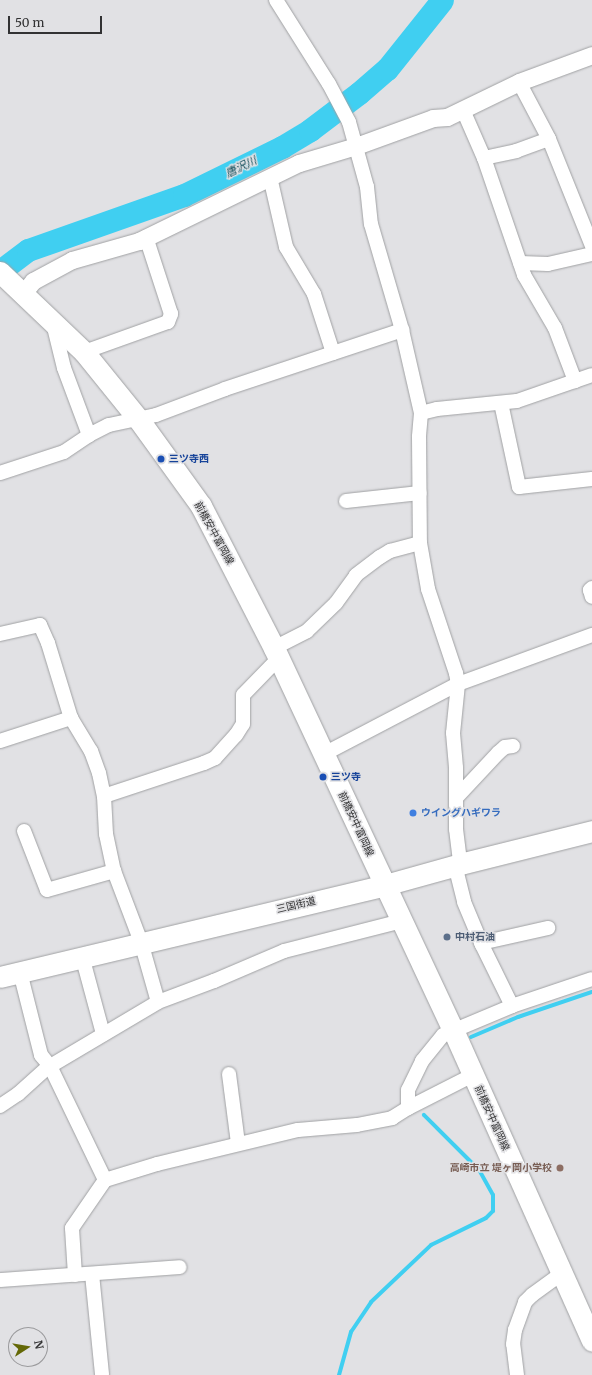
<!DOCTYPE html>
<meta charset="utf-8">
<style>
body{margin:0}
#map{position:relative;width:592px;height:1375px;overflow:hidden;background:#e1e1e4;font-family:Merriweather,"Noto Sans JP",serif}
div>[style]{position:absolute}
.stream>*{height:4px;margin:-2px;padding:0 2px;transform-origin:2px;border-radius:2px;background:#40cff1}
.river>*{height:23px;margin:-11.5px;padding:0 11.5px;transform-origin:11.5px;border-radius:11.5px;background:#40cff1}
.roads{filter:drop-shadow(0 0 1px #a0a1a3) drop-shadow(0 0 1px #a0a1a3)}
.minor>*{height:14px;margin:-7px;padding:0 7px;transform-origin:7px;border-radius:7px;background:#fff}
.tertiary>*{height:17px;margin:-8.5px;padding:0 8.5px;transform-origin:8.5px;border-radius:8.5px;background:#fff}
.primary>*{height:21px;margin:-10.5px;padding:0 10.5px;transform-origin:10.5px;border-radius:10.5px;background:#fff}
.dots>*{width:11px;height:11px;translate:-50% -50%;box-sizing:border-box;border:2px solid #e1e1e4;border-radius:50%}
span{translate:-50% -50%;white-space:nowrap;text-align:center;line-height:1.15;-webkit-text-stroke:3px #e1e1e4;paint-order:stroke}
.transit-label{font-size:10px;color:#164399;font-weight:700}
.left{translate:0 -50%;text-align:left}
.street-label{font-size:10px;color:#323233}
.shop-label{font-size:10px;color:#366cbe;font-weight:700}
.service-label{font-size:10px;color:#4e5e75;font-weight:700}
.education-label{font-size:10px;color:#785e54;font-weight:700}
.right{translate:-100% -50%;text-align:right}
.water-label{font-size:11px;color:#0c4a57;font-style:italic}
.north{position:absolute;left:8px;top:1327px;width:40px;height:40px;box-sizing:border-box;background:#e1e1e4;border:1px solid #9b9b9d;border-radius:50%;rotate:78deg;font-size:11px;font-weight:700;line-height:16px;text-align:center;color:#323233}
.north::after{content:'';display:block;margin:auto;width:14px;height:18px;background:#646806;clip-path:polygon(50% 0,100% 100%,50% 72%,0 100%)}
.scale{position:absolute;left:8px;top:16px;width:94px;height:18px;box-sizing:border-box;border:2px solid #323233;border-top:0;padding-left:5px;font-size:12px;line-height:14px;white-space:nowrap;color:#323233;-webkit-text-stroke:3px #e1e1e4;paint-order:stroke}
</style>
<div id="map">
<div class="stream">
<div style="left:471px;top:1037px;width:51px;rotate:-23.1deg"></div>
<div style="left:518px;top:1017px;width:78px;rotate:-18.7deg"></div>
<div style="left:339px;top:1375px;width:45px;rotate:-74.4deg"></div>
<div style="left:351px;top:1332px;width:36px;rotate:-56deg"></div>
<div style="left:371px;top:1302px;width:83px;rotate:-43.5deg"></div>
<div style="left:431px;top:1245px;width:61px;rotate:-26.1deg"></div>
<div style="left:486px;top:1218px;width:10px;rotate:-45deg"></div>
<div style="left:493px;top:1211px;width:16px;rotate:-90deg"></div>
<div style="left:493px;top:1195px;width:29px;rotate:-119deg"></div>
<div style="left:479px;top:1170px;width:78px;rotate:-135deg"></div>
</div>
<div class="river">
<div style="left:0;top:271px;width:35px;rotate:-37deg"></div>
<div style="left:28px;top:250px;width:165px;rotate:-19.4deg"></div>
<div style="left:184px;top:195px;width:109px;rotate:-26.1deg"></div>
<div style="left:282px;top:147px;width:33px;rotate:-31deg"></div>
<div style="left:310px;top:130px;width:61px;rotate:-37.1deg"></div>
<div style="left:359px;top:93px;width:37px;rotate:-41deg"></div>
<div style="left:387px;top:69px;width:88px;rotate:-51.4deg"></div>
</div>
<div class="roads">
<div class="minor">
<div style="left:276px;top:0;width:99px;rotate:57.8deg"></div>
<div style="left:329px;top:84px;width:43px;rotate:62.2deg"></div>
<div style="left:349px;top:122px;width:67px;rotate:74.5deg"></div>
<div style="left:367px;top:187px;width:37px;rotate:84deg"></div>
<div style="left:371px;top:224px;width:110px;rotate:73.7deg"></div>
<div style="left:402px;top:330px;width:85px;rotate:77.1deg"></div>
<div style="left:421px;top:413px;width:24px;rotate:95deg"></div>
<div style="left:419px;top:437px;width:106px;rotate:89.5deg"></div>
<div style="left:420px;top:543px;width:47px;rotate:80.1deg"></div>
<div style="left:428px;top:589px;width:89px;rotate:71.6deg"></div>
<div style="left:456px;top:673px;width:11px;rotate:80deg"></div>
<div style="left:458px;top:684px;width:49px;rotate:95.8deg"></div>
<div style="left:453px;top:733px;width:35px;rotate:85deg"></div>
<div style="left:456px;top:768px;width:61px;rotate:90deg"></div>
<div style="left:456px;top:829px;width:35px;rotate:83deg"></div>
<div style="left:519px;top:82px;width:64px;rotate:62.2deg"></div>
<div style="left:549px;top:139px;width:115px;rotate:68.1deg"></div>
<div style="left:463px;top:110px;width:52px;rotate:66.4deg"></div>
<div style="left:484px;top:158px;width:124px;rotate:71.1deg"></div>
<div style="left:524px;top:275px;width:61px;rotate:59.7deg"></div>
<div style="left:555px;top:328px;width:57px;rotate:69.3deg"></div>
<div style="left:484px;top:158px;width:33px;rotate:-12deg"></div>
<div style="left:516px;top:151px;width:35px;rotate:-20deg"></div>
<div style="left:270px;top:177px;width:72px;rotate:77.1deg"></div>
<div style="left:286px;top:247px;width:55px;rotate:59.2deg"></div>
<div style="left:314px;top:294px;width:62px;rotate:72.1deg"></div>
<div style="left:520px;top:263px;width:28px;rotate:2deg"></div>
<div style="left:548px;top:264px;width:45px;rotate:-12.8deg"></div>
<div style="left:53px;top:323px;width:46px;rotate:76.3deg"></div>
<div style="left:64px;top:368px;width:72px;rotate:69.5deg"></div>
<div style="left:84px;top:352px;width:89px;rotate:-19.7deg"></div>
<div style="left:168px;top:322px;width:9px;rotate:-69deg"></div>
<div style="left:171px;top:314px;width:81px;rotate:-108deg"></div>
<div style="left:501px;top:403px;width:86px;rotate:77.9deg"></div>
<div style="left:519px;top:487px;width:73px;rotate:-6.3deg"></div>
<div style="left:421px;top:413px;width:16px;rotate:-14deg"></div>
<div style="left:437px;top:409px;width:80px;rotate:-5.7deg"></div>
<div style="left:517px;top:401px;width:79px;rotate:-19.1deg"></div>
<div style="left:0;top:473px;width:67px;rotate:-18.2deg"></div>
<div style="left:64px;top:452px;width:30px;rotate:-34deg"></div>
<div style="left:89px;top:435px;width:22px;rotate:-27deg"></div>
<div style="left:109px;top:425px;width:48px;rotate:-12deg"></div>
<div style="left:156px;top:415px;width:74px;rotate:-20.6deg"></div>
<div style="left:225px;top:389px;width:187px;rotate:-18.4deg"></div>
<div style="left:346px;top:501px;width:74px;rotate:-6.2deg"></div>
<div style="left:592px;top:588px;width:3px;rotate:135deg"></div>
<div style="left:590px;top:590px;width:7px;rotate:74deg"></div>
<div style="left:0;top:634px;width:41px;rotate:-12.7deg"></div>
<div style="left:40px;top:625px;width:20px;rotate:66deg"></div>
<div style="left:48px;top:643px;width:78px;rotate:73deg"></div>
<div style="left:71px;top:718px;width:39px;rotate:59deg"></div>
<div style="left:91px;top:751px;width:23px;rotate:70deg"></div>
<div style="left:99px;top:773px;width:24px;rotate:78deg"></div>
<div style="left:104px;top:796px;width:38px;rotate:87deg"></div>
<div style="left:106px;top:834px;width:38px;rotate:78deg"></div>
<div style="left:114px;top:871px;width:76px;rotate:69.2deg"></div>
<div style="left:141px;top:942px;width:62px;rotate:74.2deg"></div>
<div style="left:274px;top:648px;width:37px;rotate:-27deg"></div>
<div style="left:307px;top:631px;width:40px;rotate:-44deg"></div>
<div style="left:336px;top:603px;width:34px;rotate:-54deg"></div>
<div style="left:356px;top:575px;width:30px;rotate:-37deg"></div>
<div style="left:380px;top:557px;width:12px;rotate:-31deg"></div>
<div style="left:390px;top:551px;width:31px;rotate:-15deg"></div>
<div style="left:0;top:741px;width:75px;rotate:-17.9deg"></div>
<div style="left:324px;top:754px;width:151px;rotate:-27.6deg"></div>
<div style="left:458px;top:684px;width:143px;rotate:-20.1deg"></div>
<div style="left:104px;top:796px;width:105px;rotate:-18.3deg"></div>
<div style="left:204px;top:763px;width:12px;rotate:-24deg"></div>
<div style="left:215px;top:758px;width:31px;rotate:-48deg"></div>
<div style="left:236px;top:735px;width:13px;rotate:-58deg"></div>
<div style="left:243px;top:724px;width:29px;rotate:-90deg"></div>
<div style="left:243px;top:695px;width:52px;rotate:-45.8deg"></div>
<div style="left:456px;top:798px;width:62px;rotate:-47deg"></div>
<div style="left:498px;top:753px;width:9px;rotate:-41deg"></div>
<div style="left:505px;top:747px;width:8px;rotate:-7deg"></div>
<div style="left:24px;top:831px;width:63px;rotate:68.7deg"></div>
<div style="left:47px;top:890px;width:70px;rotate:-15.8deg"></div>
<div style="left:455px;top:865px;width:38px;rotate:76deg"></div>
<div style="left:464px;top:902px;width:47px;rotate:67.3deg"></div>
<div style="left:482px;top:945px;width:68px;rotate:63.8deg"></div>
<div style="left:481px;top:943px;width:69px;rotate:-12.6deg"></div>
<div style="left:82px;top:956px;width:81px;rotate:74.9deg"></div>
<div style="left:20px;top:972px;width:86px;rotate:75.8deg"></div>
<div style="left:41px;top:1055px;width:14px;rotate:51deg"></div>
<div style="left:50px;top:1066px;width:127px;rotate:64.2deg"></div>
<div style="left:229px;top:1074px;width:70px;rotate:82.6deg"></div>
<div style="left:0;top:1106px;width:22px;rotate:-34deg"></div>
<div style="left:18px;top:1094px;width:39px;rotate:-42deg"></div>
<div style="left:47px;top:1068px;width:129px;rotate:-30.7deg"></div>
<div style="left:158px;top:1002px;width:60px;rotate:-20.6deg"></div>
<div style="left:214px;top:981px;width:76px;rotate:-23.2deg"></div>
<div style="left:284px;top:951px;width:122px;rotate:-14.3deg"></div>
<div style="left:408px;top:1108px;width:18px;rotate:-90deg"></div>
<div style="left:408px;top:1090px;width:32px;rotate:-64deg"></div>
<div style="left:422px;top:1061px;width:33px;rotate:-51deg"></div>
<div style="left:443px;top:1035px;width:75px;rotate:-22.8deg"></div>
<div style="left:512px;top:1006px;width:84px;rotate:-18.6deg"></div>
<div style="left:92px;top:1274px;width:101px;rotate:84.3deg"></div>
<div style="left:75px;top:1275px;width:47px;rotate:-93.7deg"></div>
<div style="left:72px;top:1228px;width:58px;rotate:-55.5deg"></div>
<div style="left:105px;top:1180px;width:54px;rotate:-17.1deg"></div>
<div style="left:157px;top:1164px;width:145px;rotate:-13.6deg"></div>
<div style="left:298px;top:1130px;width:59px;rotate:-4.8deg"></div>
<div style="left:357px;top:1125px;width:36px;rotate:-11deg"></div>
<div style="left:392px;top:1118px;width:19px;rotate:-32deg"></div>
<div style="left:408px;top:1108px;width:73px;rotate:-26.9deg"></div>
<div style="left:0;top:1280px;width:180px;rotate:-4.1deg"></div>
<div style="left:517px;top:1375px;width:31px;rotate:-97deg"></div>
<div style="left:513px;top:1344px;width:14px;rotate:-82deg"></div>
<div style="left:515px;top:1330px;width:30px;rotate:-70deg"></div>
<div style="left:525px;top:1302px;width:10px;rotate:-45deg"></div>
<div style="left:532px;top:1295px;width:37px;rotate:-36deg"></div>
</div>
<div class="tertiary">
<div style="left:22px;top:295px;width:18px;rotate:-52deg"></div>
<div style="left:33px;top:281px;width:44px;rotate:-28.3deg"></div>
<div style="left:72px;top:260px;width:70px;rotate:-15.8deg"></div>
<div style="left:139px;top:241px;width:178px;rotate:-26deg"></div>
<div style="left:299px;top:163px;width:59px;rotate:-16.6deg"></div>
<div style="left:356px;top:146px;width:82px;rotate:-20deg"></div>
<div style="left:433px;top:118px;width:14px;rotate:-4deg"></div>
<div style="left:447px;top:117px;width:80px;rotate:-25.9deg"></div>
<div style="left:519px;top:82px;width:78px;rotate:-20.3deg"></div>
</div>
<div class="primary">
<div style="left:0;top:272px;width:116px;rotate:43.6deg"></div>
<div style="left:84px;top:352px;width:87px;rotate:51deg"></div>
<div style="left:139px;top:420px;width:106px;rotate:54.2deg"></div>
<div style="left:201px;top:506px;width:160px;rotate:62.8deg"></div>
<div style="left:274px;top:648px;width:424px;rotate:64.9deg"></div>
<div style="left:454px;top:1032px;width:338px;rotate:65.9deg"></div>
<div style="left:0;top:977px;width:396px;rotate:-13.4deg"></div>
<div style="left:385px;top:885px;width:78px;rotate:-15.6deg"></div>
<div style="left:460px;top:864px;width:136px;rotate:-14deg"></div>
</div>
</div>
<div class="dots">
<div style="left:161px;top:459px;background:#1a4fb4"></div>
<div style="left:323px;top:777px;background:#1a4fb4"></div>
<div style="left:413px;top:813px;background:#3f7fe0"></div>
<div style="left:447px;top:937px;background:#5c6f8a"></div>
<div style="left:560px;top:1168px;background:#8d6e63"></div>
</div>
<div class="transit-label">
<span class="left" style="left:169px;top:459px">三ツ寺西</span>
<span class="left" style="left:331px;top:777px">三ツ寺</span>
</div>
<div class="street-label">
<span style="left:214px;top:533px;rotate:61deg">前橋安中富岡線</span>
<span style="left:356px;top:824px;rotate:65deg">前橋安中富岡線</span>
<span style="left:296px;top:905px;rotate:-13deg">三国街道</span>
<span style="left:492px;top:1118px;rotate:66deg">前橋安中富岡線</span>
</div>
<div class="shop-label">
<span class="left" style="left:421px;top:813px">ウイングハギワラ</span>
</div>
<div class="service-label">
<span class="left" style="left:455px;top:937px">中村石油</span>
</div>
<div class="education-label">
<span class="right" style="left:552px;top:1168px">高崎市立 堤ヶ岡小学校</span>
</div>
<div class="water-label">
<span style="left:241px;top:167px;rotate:-26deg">唐沢川</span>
</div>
<div class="north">N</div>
<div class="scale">50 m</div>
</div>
